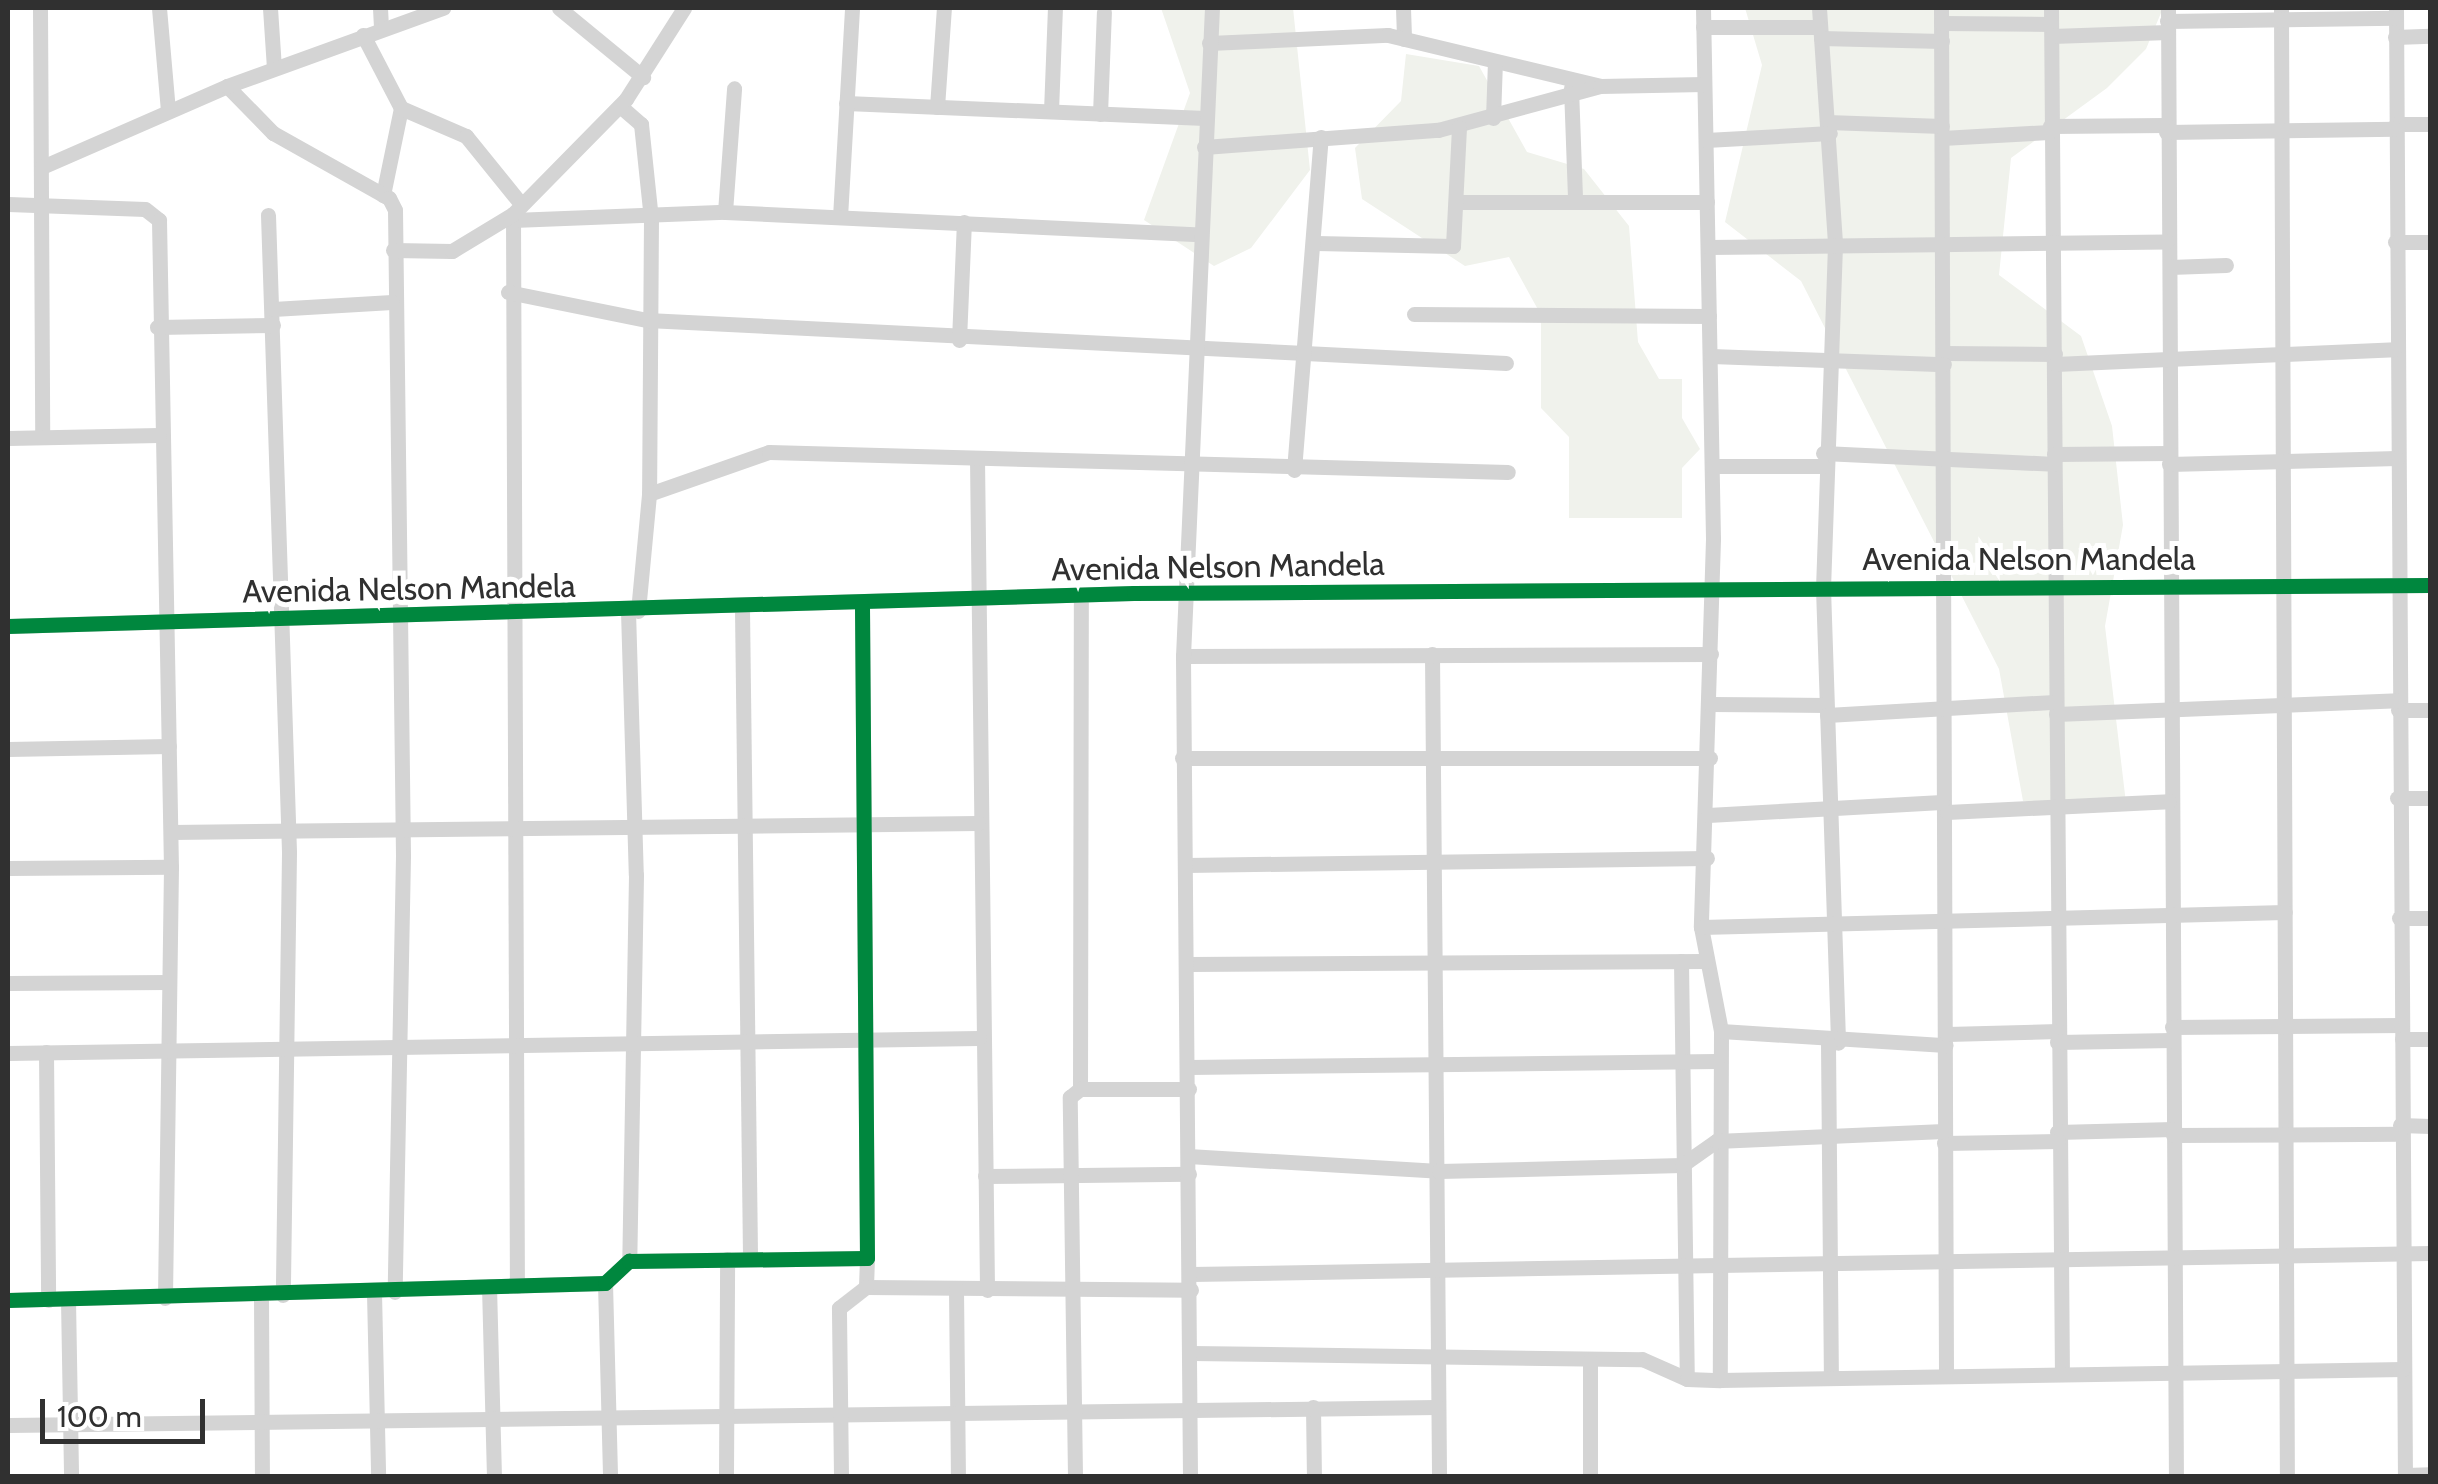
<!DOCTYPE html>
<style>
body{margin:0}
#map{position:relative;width:2438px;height:1484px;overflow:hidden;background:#fff;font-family:Cabin,sans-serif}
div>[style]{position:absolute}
.green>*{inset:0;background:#f0f2ec}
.minor>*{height:15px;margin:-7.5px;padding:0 7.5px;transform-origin:7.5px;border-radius:7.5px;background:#d4d4d4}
.cycleway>*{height:15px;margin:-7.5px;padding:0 7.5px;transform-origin:7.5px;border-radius:7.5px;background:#00873e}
span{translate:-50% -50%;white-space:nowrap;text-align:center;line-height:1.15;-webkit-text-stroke:10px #fff;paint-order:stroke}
.street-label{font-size:32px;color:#303030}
.frame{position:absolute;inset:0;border:10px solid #303030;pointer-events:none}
.scale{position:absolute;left:40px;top:1399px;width:165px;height:45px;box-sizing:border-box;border:5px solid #303030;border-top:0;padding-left:12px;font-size:30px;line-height:35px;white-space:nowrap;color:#303030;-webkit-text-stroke:8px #fff;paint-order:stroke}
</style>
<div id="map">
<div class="green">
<div style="clip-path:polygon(1161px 8px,1293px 8px,1310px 170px,1251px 248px,1214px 266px,1144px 220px,1190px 93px)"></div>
<div style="clip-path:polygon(1745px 8px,2163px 8px,2146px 49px,2107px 88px,2011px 158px,1999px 275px,2081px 336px,2112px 426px,2123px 525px,2105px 626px,2126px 803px,2023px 801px,1999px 669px,1801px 281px,1725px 222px,1762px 65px)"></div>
<div style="clip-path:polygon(1406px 54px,1479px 66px,1527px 152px,1584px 169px,1629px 226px,1638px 342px,1659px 379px,1682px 379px,1682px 418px,1700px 449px,1682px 468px,1682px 518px,1569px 518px,1569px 437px,1541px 408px,1541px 315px,1509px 257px,1465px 266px,1362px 199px,1355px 148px,1401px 101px)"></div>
</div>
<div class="minor">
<div style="left:40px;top:8px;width:429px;rotate:89.7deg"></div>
<div style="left:159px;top:8px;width:102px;rotate:85deg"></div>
<div style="left:270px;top:8px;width:60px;rotate:86.2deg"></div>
<div style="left:380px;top:8px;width:21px;rotate:87deg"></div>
<div style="left:559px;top:8px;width:109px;rotate:39.4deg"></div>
<div style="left:1403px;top:8px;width:31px;rotate:88deg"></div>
<div style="left:1703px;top:8px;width:531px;rotate:88.92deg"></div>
<div style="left:1713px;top:539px;width:388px;rotate:91.8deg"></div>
<div style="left:1701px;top:927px;width:106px;rotate:79.1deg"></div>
<div style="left:1721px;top:1031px;width:349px;rotate:90.2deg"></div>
<div style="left:1819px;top:8px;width:238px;rotate:86.1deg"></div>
<div style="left:1835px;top:245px;width:343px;rotate:92deg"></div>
<div style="left:1823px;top:588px;width:455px;rotate:88.1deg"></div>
<div style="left:1941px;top:8px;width:1367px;rotate:89.79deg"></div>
<div style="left:2051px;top:8px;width:1366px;rotate:89.54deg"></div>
<div style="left:2168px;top:8px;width:1468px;rotate:89.69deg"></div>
<div style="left:2281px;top:8px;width:1468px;rotate:89.77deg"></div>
<div style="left:2396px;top:8px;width:1468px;rotate:89.65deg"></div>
<div style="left:2167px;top:21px;width:228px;rotate:-0.8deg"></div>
<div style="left:1941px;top:23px;width:110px;rotate:0.5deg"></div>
<div style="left:1703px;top:27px;width:116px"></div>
<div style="left:363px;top:35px;width:82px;rotate:62.5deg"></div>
<div style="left:401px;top:108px;width:89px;rotate:101.7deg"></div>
<div style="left:2052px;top:36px;width:116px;rotate:-2deg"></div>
<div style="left:2395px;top:37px;width:35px;rotate:-2deg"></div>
<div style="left:1821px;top:38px;width:121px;rotate:1.4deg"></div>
<div style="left:1209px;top:43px;width:179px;rotate:-2.6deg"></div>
<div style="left:1388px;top:35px;width:218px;rotate:13.5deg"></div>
<div style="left:227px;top:86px;width:66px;rotate:45.6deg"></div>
<div style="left:273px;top:133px;width:133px;rotate:29.3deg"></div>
<div style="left:389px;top:198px;width:13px;rotate:63deg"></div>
<div style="left:395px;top:210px;width:646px;rotate:89.29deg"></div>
<div style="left:403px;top:856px;width:436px;rotate:91.1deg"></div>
<div style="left:1571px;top:88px;width:111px;rotate:87.9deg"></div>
<div style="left:846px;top:103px;width:359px;rotate:2.4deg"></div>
<div style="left:620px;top:106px;width:28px;rotate:41deg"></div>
<div style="left:641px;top:124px;width:96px;rotate:84deg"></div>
<div style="left:651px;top:219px;width:275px;rotate:90.4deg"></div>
<div style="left:937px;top:107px;width:99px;rotate:-86deg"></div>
<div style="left:401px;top:108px;width:71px;rotate:23.3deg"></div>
<div style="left:466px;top:136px;width:87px;rotate:51deg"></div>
<div style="left:1051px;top:111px;width:103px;rotate:-87.8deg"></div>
<div style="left:1100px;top:114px;width:102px;rotate:-87.8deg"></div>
<div style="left:1493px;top:118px;width:56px;rotate:-88deg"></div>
<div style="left:1827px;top:122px;width:115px;rotate:2deg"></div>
<div style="left:2396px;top:124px;width:34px"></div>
<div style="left:2050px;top:126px;width:116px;rotate:-0.5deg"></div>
<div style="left:2166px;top:132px;width:229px;rotate:-0.8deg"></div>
<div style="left:1942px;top:138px;width:107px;rotate:-3.2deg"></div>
<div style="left:1706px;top:140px;width:124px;rotate:-3.2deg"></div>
<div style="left:1204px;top:147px;width:235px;rotate:-4.2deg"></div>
<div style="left:1438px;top:130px;width:168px;rotate:-15.2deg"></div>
<div style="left:1600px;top:86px;width:104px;rotate:-1.1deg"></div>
<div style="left:42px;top:167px;width:202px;rotate:-23.6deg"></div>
<div style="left:227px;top:86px;width:230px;rotate:-19.9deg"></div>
<div style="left:1459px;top:202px;width:248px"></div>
<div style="left:8px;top:204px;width:137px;rotate:2.1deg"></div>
<div style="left:145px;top:209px;width:18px;rotate:38deg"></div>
<div style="left:159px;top:220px;width:647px;rotate:88.94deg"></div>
<div style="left:171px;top:867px;width:431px;rotate:90.8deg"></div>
<div style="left:725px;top:212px;width:124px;rotate:-85.8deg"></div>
<div style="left:513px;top:214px;width:1072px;rotate:89.79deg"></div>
<div style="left:268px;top:215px;width:638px;rotate:88.11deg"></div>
<div style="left:289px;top:853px;width:442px;rotate:90.8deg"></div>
<div style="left:840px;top:217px;width:209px;rotate:-86.7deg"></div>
<div style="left:513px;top:220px;width:212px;rotate:-2.2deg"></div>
<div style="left:725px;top:212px;width:475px;rotate:2.7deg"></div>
<div style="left:2395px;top:242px;width:35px"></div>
<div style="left:1316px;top:243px;width:137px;rotate:1.3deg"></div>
<div style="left:1453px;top:246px;width:119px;rotate:-87.1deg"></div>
<div style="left:1708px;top:247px;width:459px;rotate:-0.7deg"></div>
<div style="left:393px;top:250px;width:59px;rotate:1deg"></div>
<div style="left:452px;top:251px;width:71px;rotate:-31.2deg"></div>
<div style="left:513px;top:214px;width:161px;rotate:-45.5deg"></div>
<div style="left:626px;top:99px;width:108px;rotate:-57.5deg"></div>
<div style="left:2170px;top:267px;width:56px;rotate:-2deg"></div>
<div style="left:508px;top:292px;width:142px;rotate:11.4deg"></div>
<div style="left:647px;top:320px;width:860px;rotate:2.87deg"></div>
<div style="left:273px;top:309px;width:119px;rotate:-3.4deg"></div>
<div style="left:1414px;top:314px;width:295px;rotate:0.4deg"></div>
<div style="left:157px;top:327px;width:116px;rotate:-1deg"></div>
<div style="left:959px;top:340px;width:118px;rotate:-87.6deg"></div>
<div style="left:1944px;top:353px;width:111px;rotate:0.5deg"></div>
<div style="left:1711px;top:356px;width:233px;rotate:2deg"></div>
<div style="left:2055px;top:364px;width:340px;rotate:-2.5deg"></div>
<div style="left:8px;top:438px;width:151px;rotate:-1.1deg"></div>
<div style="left:1823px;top:453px;width:231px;rotate:2.7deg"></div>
<div style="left:2054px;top:454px;width:116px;rotate:-0.5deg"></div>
<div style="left:977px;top:458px;width:832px;rotate:89.31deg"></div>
<div style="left:2169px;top:464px;width:228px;rotate:-1.5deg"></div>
<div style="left:1712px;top:466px;width:111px"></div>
<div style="left:1294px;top:470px;width:334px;rotate:-85.4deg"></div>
<div style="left:742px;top:609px;width:649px;rotate:89.29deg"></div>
<div style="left:628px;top:611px;width:264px;rotate:88.3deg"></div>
<div style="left:636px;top:875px;width:386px;rotate:91deg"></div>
<div style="left:638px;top:611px;width:118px;rotate:-84.6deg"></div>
<div style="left:649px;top:494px;width:127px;rotate:-19.3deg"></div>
<div style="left:769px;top:452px;width:739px;rotate:1.55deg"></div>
<div style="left:8px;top:626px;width:1126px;rotate:-1.68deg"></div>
<div style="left:1134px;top:593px;width:1296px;rotate:-0.35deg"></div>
<div style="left:1432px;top:654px;width:822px;rotate:89.51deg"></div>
<div style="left:1183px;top:656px;width:528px;rotate:-0.22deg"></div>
<div style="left:1710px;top:704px;width:116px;rotate:0.5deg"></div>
<div style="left:2398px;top:710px;width:32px"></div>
<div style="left:2056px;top:714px;width:342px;rotate:-2.3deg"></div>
<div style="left:1827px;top:715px;width:228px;rotate:-3.3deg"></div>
<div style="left:8px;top:749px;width:161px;rotate:-1.1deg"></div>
<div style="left:1182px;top:758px;width:528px"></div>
<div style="left:2397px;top:798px;width:33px"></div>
<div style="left:1947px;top:812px;width:222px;rotate:-2.8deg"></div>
<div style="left:1708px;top:815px;width:234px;rotate:-3.2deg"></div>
<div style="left:171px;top:832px;width:807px;rotate:-0.64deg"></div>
<div style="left:1186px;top:865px;width:521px;rotate:-0.77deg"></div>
<div style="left:8px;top:868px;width:163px;rotate:-0.4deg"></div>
<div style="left:2399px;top:918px;width:31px"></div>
<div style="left:1701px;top:927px;width:584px;rotate:-1.47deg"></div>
<div style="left:1681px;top:961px;width:418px;rotate:89.2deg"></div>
<div style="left:1189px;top:964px;width:516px;rotate:-0.33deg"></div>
<div style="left:8px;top:983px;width:161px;rotate:-0.4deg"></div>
<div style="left:2172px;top:1027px;width:230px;rotate:-0.5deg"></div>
<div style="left:1721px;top:1031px;width:225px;rotate:3.6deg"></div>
<div style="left:1947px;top:1034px;width:111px;rotate:-1.5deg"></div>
<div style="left:2402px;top:1039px;width:28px"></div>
<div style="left:2057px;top:1042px;width:115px;rotate:-1deg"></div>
<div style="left:1828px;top:1043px;width:333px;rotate:89.5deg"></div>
<div style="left:46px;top:1052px;width:248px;rotate:89.5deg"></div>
<div style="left:8px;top:1053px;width:971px;rotate:-0.89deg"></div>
<div style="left:1189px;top:1067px;width:528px;rotate:-0.65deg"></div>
<div style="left:1080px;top:1089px;width:493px;rotate:-89.9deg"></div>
<div style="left:2400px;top:1125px;width:30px;rotate:2deg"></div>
<div style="left:2057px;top:1132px;width:116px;rotate:-1.5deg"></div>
<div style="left:2173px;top:1135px;width:227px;rotate:-0.3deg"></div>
<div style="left:1944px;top:1143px;width:114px;rotate:-1deg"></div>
<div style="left:1188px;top:1156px;width:251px;rotate:3.4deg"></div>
<div style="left:1439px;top:1171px;width:243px;rotate:-1.4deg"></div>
<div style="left:1682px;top:1165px;width:42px;rotate:-35.2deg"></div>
<div style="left:1716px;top:1141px;width:228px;rotate:-2.5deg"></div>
<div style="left:985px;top:1176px;width:204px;rotate:-0.6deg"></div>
<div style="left:867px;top:1258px;width:29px;rotate:92deg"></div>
<div style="left:866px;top:1287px;width:325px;rotate:0.5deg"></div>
<div style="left:1191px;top:1274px;width:1239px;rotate:-0.97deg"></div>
<div style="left:605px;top:1283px;width:193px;rotate:88.5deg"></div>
<div style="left:489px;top:1286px;width:190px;rotate:88.5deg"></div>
<div style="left:956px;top:1289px;width:187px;rotate:89.4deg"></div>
<div style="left:374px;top:1293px;width:183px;rotate:88.7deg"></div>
<div style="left:261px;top:1296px;width:180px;rotate:89.7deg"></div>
<div style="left:8px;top:1300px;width:597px;rotate:-1.63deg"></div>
<div style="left:605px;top:1283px;width:33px;rotate:-43deg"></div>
<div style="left:629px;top:1261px;width:238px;rotate:-0.7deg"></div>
<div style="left:867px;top:1258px;width:652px;rotate:-90.44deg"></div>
<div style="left:68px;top:1300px;width:176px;rotate:89deg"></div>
<div style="left:1191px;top:1353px;width:451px;rotate:0.8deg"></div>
<div style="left:1642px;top:1359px;width:49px;rotate:24deg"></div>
<div style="left:1687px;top:1379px;width:33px;rotate:2deg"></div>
<div style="left:1720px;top:1380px;width:683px;rotate:-0.92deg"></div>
<div style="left:1590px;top:1360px;width:116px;rotate:90deg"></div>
<div style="left:1313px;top:1407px;width:69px;rotate:89.2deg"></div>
<div style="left:8px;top:1425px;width:1429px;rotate:-0.72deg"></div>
<div style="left:2405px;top:1475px;width:25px;rotate:-2deg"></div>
<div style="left:726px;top:1476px;width:217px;rotate:-89.7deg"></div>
<div style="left:841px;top:1476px;width:168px;rotate:-90.7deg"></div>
<div style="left:839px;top:1308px;width:34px;rotate:-38deg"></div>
<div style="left:1075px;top:1476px;width:379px;rotate:-90.8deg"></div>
<div style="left:1070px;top:1097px;width:13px;rotate:-39deg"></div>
<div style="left:1080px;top:1089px;width:109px"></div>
<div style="left:1190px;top:1476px;width:820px;rotate:-90.49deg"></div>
<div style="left:1183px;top:656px;width:649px;rotate:-87.44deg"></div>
</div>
<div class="cycleway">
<div style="left:8px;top:626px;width:1126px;rotate:-1.68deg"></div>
<div style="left:1134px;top:593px;width:1296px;rotate:-0.35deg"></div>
<div style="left:8px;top:1300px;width:597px;rotate:-1.63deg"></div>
<div style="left:605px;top:1283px;width:33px;rotate:-43deg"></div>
<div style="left:629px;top:1261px;width:238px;rotate:-0.7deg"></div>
<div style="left:867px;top:1258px;width:652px;rotate:-90.44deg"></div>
</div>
<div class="street-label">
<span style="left:2029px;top:559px">Avenida Nelson Mandela</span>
<span style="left:1218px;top:567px;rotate:-1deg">Avenida Nelson Mandela</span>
<span style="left:409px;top:589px;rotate:-1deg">Avenida Nelson Mandela</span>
</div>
<div class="frame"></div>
<div class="scale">100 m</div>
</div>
